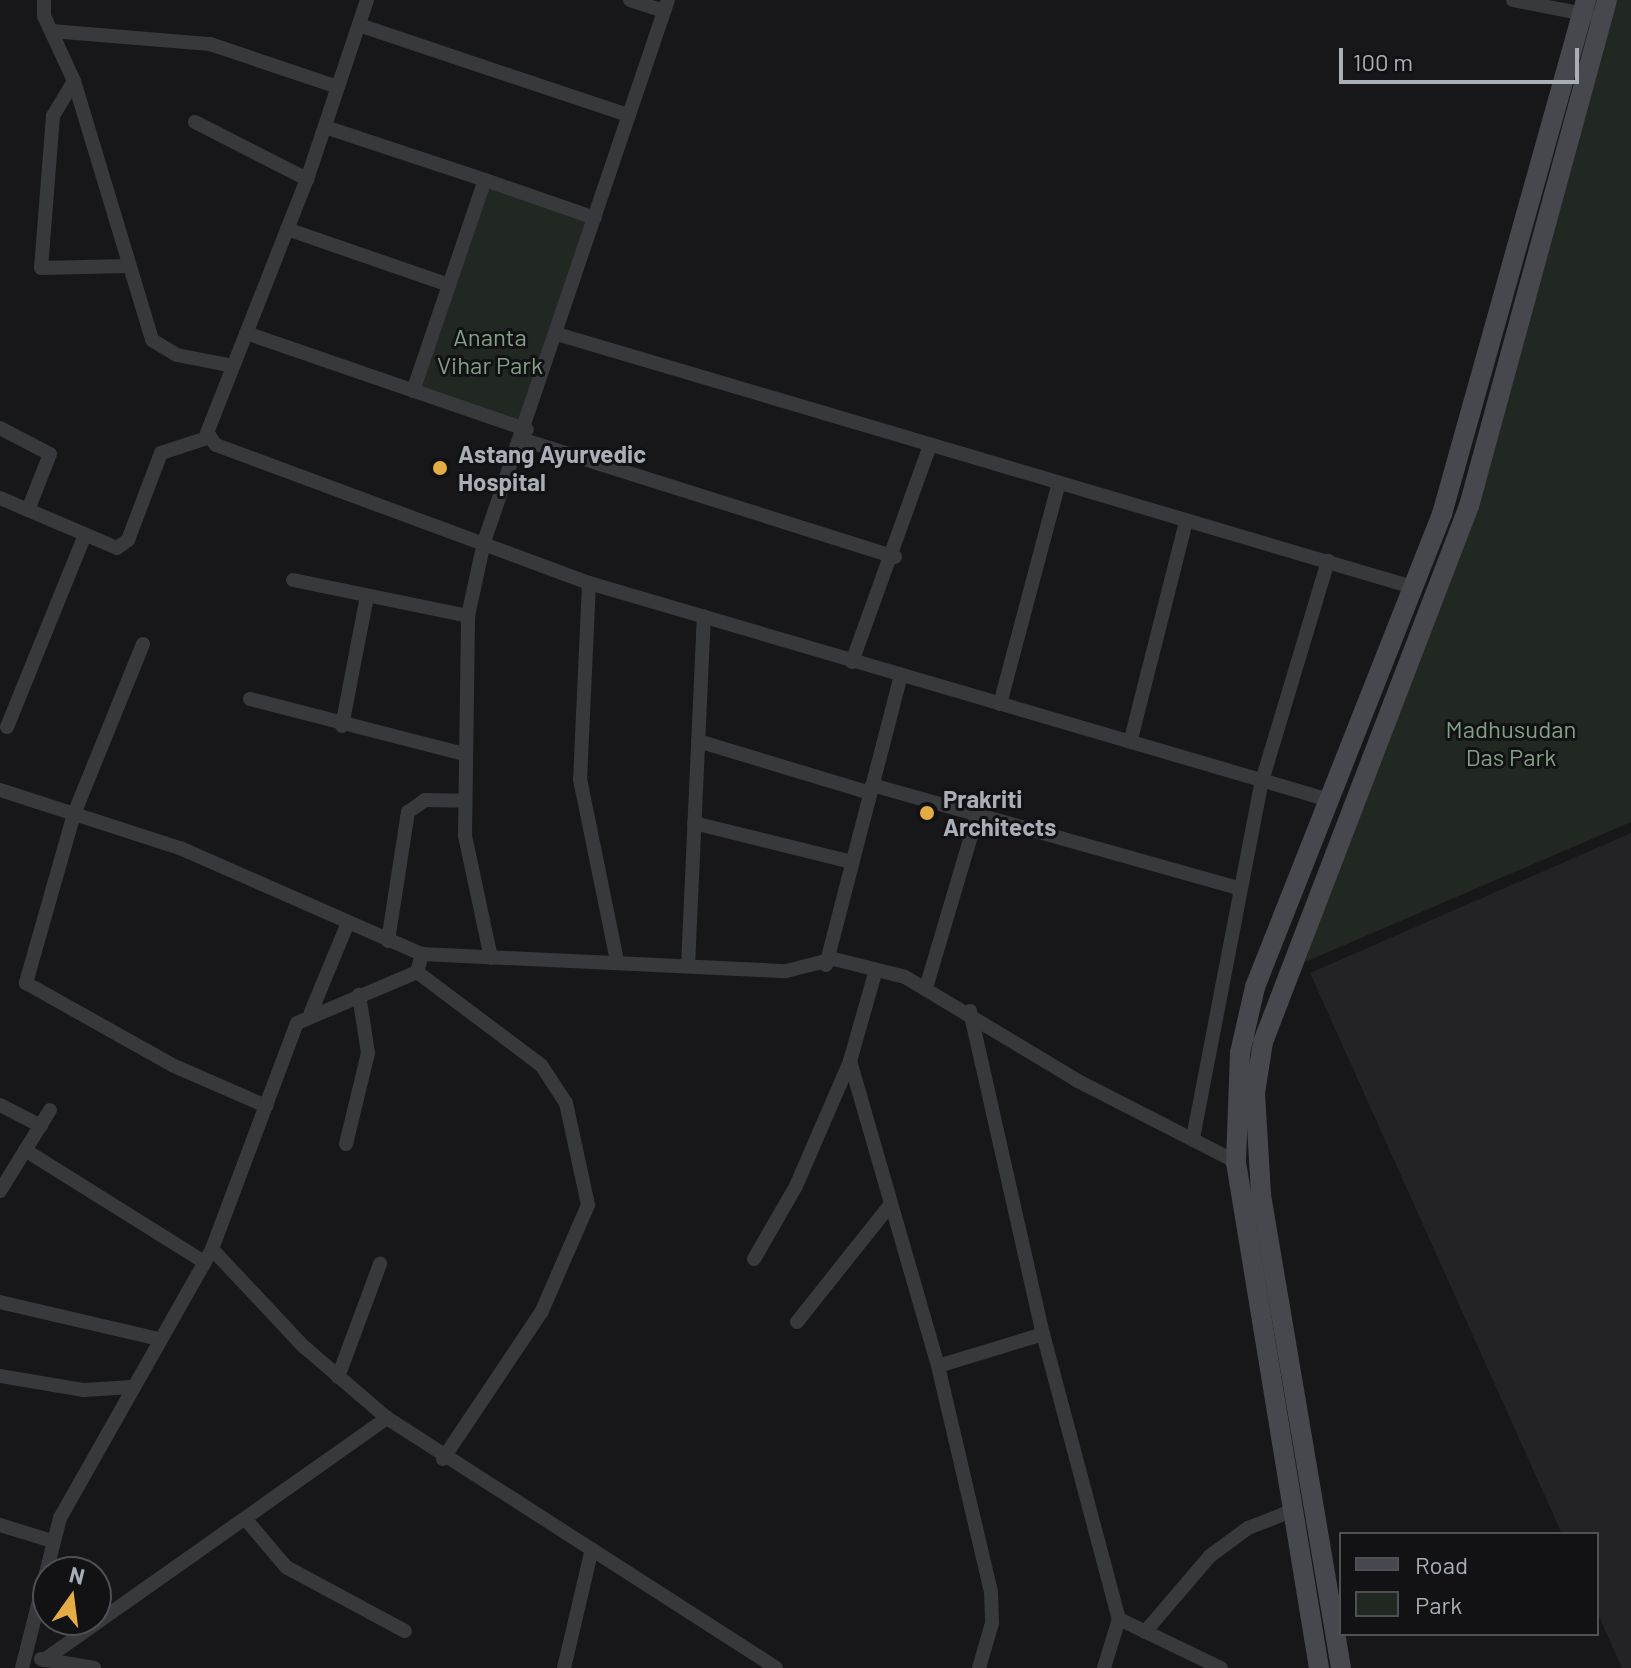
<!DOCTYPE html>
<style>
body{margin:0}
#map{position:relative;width:1631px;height:1668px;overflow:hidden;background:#171719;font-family:Barlow,sans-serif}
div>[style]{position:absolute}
.built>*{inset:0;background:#232326}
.green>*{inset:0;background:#212822}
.minor>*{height:14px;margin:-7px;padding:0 7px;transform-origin:7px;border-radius:7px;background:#38393d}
.secondary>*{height:20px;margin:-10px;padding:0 10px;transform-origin:10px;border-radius:10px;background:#46484d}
.dots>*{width:22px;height:22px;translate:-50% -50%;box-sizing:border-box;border:4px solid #121214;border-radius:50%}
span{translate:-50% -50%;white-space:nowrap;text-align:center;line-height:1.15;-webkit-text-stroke:6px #121214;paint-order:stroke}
.park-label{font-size:24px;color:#83a184}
.poi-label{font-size:24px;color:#aaaeb7;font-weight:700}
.left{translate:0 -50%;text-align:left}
.legend{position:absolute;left:1339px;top:1532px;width:260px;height:104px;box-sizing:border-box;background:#121214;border:2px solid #4f5055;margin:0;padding:10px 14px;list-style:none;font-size:24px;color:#aaaeb7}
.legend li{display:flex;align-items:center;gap:16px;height:40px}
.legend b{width:40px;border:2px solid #4f5055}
.north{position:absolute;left:32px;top:1556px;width:80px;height:80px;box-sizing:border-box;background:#121214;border:2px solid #4f5055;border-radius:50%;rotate:14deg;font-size:22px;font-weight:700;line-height:32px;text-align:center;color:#aaaeb7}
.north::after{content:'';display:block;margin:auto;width:28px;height:36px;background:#e3ac45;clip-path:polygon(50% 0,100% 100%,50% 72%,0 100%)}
.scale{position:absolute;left:1339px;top:48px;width:240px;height:36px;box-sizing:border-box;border:4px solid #aaaeb7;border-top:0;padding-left:10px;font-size:24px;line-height:28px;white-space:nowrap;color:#aaaeb7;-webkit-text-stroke:6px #121214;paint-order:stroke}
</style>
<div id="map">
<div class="built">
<div style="clip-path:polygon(1631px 833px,1631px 1668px,1622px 1668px,1597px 1612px,1597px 1534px,1562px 1534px,1310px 973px)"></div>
</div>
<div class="green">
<div style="clip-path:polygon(1608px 0,1631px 0,1631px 822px,1305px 962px,1513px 343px)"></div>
<div style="clip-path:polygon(490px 186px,592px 220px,526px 428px,415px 390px)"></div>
</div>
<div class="minor">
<div style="left:44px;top:0;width:16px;rotate:90deg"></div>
<div style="left:44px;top:16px;width:72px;rotate:65.2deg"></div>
<div style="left:74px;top:81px;width:41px;rotate:121deg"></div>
<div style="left:53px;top:116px;width:152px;rotate:94.5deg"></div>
<div style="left:41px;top:268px;width:85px;rotate:-1.3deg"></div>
<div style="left:367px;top:0;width:189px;rotate:108.5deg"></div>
<div style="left:307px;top:179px;width:273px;rotate:111.5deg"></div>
<div style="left:207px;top:433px;width:15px;rotate:53deg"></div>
<div style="left:216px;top:445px;width:398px;rotate:20.3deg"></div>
<div style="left:589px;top:583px;width:771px;rotate:16.34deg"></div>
<div style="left:630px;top:0;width:36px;rotate:18deg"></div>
<div style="left:1513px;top:0;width:77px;rotate:11.2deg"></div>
<div style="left:359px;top:25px;width:284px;rotate:18.5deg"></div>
<div style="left:51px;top:31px;width:160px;rotate:4.7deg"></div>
<div style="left:210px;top:44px;width:135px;rotate:18.6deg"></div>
<div style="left:74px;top:81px;width:270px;rotate:73.2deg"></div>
<div style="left:152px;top:340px;width:29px;rotate:31deg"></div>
<div style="left:177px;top:355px;width:57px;rotate:11.1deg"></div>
<div style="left:195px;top:122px;width:126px;rotate:27deg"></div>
<div style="left:325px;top:127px;width:169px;rotate:18.3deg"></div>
<div style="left:287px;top:229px;width:171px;rotate:19.1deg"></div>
<div style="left:246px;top:333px;width:297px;rotate:19deg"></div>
<div style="left:557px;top:334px;width:892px;rotate:16.48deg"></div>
<div style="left:413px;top:391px;width:223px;rotate:-71.2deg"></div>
<div style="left:485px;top:180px;width:116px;rotate:19.1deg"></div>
<div style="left:0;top:428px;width:56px;rotate:27.5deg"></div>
<div style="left:50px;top:454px;width:60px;rotate:111.4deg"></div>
<div style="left:524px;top:440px;width:389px;rotate:17.5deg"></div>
<div style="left:0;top:498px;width:127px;rotate:23.1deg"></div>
<div style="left:117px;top:548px;width:14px;rotate:-36deg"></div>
<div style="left:128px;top:540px;width:93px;rotate:-69.2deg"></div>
<div style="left:161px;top:453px;width:52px;rotate:-18.1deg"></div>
<div style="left:293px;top:580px;width:179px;rotate:11.6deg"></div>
<div style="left:589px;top:583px;width:196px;rotate:92.6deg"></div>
<div style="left:580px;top:779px;width:186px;rotate:78.5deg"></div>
<div style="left:143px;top:644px;width:183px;rotate:112.1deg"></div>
<div style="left:74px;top:814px;width:176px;rotate:105.9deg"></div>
<div style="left:26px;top:983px;width:167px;rotate:29.3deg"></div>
<div style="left:172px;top:1065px;width:103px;rotate:23.6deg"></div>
<div style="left:852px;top:662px;width:231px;rotate:-70.2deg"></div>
<div style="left:250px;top:699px;width:221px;rotate:14.4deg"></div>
<div style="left:1000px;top:704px;width:229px;rotate:-75.1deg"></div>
<div style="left:342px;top:726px;width:132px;rotate:-79.1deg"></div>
<div style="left:7px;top:727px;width:207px;rotate:-67.9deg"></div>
<div style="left:1131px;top:739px;width:225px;rotate:-75.8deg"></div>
<div style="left:698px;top:741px;width:180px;rotate:16.8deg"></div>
<div style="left:872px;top:785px;width:383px;rotate:15.7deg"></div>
<div style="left:0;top:790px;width:189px;rotate:17.9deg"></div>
<div style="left:180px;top:848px;width:264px;rotate:23.7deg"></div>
<div style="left:694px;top:823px;width:163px;rotate:13.9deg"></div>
<div style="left:388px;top:941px;width:131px;rotate:-81.2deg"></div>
<div style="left:408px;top:812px;width:21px;rotate:-35deg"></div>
<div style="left:425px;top:800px;width:39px;rotate:1deg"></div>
<div style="left:491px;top:958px;width:125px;rotate:-102deg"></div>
<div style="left:465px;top:836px;width:220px;rotate:-89.2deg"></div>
<div style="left:468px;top:616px;width:76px;rotate:-77.8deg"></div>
<div style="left:484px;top:542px;width:572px;rotate:-71.25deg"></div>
<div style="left:826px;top:965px;width:300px;rotate:-75.5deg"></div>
<div style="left:688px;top:966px;width:350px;rotate:-87.4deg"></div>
<div style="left:417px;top:972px;width:155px;rotate:36.9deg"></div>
<div style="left:541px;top:1065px;width:45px;rotate:56.7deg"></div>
<div style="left:566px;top:1103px;width:104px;rotate:77.8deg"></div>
<div style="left:588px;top:1205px;width:116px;rotate:113.5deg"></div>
<div style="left:542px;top:1311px;width:178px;rotate:123.8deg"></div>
<div style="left:926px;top:988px;width:183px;rotate:-73.5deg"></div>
<div style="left:970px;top:1011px;width:331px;rotate:77.3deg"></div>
<div style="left:1043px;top:1334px;width:295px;rotate:75.1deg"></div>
<div style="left:1119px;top:1619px;width:113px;rotate:25.7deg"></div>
<div style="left:311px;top:1012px;width:94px;rotate:-67.5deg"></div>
<div style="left:850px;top:1061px;width:317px;rotate:73.9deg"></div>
<div style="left:938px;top:1366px;width:232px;rotate:76.8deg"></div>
<div style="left:991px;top:1592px;width:31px;rotate:88deg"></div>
<div style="left:992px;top:1623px;width:47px;rotate:106.1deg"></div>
<div style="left:0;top:1105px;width:46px;rotate:27.1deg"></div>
<div style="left:1193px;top:1138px;width:364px;rotate:-79.1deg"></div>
<div style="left:1262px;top:781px;width:230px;rotate:-73.3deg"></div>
<div style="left:346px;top:1144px;width:94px;rotate:-76.4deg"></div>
<div style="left:368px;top:1053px;width:59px;rotate:-98.8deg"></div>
<div style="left:25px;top:1150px;width:211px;rotate:32deg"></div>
<div style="left:0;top:1191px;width:95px;rotate:-58.3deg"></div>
<div style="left:212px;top:1249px;width:132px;rotate:46.8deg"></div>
<div style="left:302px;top:1345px;width:112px;rotate:40.7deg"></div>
<div style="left:387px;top:1418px;width:462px;rotate:32.7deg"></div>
<div style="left:754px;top:1259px;width:84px;rotate:-60.1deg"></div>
<div style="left:796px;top:1186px;width:136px;rotate:-66.6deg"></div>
<div style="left:850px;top:1061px;width:95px;rotate:-74.1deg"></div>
<div style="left:0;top:1302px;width:163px;rotate:13.1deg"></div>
<div style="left:797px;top:1322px;width:151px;rotate:-51.5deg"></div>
<div style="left:938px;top:1366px;width:110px;rotate:-16.9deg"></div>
<div style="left:0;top:1376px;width:85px;rotate:9.5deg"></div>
<div style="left:84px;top:1390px;width:48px;rotate:-3.6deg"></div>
<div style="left:338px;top:1377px;width:121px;rotate:-69.6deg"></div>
<div style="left:248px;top:1522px;width:59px;rotate:49.8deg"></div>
<div style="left:286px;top:1567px;width:135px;rotate:28.3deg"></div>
<div style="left:0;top:1525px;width:54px;rotate:17.1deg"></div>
<div style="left:1145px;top:1632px;width:100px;rotate:-49.5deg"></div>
<div style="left:1210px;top:1556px;width:47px;rotate:-36.4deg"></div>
<div style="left:1248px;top:1528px;width:44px;rotate:-21.3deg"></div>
<div style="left:41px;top:1659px;width:54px;rotate:9.6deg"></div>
<div style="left:44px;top:1660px;width:420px;rotate:-35.2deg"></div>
<div style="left:22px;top:1668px;width:155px;rotate:-75.8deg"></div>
<div style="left:60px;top:1518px;width:309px;rotate:-60.5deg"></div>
<div style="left:212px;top:1249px;width:241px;rotate:-69.4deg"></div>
<div style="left:297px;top:1023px;width:130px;rotate:-23deg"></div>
<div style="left:417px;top:972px;width:19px;rotate:-74deg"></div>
<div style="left:422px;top:954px;width:364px;rotate:2.7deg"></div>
<div style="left:786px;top:971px;width:49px;rotate:-14deg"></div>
<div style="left:834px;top:959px;width:73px;rotate:14.2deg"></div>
<div style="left:905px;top:977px;width:202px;rotate:31deg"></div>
<div style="left:1078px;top:1081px;width:178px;rotate:27.1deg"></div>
<div style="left:564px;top:1668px;width:122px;rotate:-76.8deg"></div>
<div style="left:1104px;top:1668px;width:51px;rotate:-73deg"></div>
</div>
<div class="secondary">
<div style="left:1319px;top:1668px;width:513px;rotate:-99.32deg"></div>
<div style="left:1236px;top:1162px;width:109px;rotate:-87.9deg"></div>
<div style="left:1240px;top:1053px;width:68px;rotate:-77.2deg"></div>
<div style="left:1255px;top:987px;width:509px;rotate:-68.43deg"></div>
<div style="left:1442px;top:514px;width:534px;rotate:-74.35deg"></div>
<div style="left:1341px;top:1668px;width:481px;rotate:-99.6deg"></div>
<div style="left:1261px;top:1194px;width:101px;rotate:-93.4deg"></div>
<div style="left:1255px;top:1093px;width:52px;rotate:-81.1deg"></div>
<div style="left:1263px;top:1042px;width:574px;rotate:-68.98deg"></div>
<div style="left:1469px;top:506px;width:524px;rotate:-74.74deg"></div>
</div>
<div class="dots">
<div style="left:440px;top:468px;background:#e3ac45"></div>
<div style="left:927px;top:813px;background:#e3ac45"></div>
</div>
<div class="park-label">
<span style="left:490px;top:351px">Ananta<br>Vihar Park</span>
<span style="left:1511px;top:743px">Madhusudan<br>Das Park</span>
</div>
<div class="poi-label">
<span class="left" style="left:458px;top:468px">Astang Ayurvedic<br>Hospital</span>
<span class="left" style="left:943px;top:813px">Prakriti<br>Architects</span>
</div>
<ul class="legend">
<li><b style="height:10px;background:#46484d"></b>Road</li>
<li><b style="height:22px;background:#212822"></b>Park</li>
</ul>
<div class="north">N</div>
<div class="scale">100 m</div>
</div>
